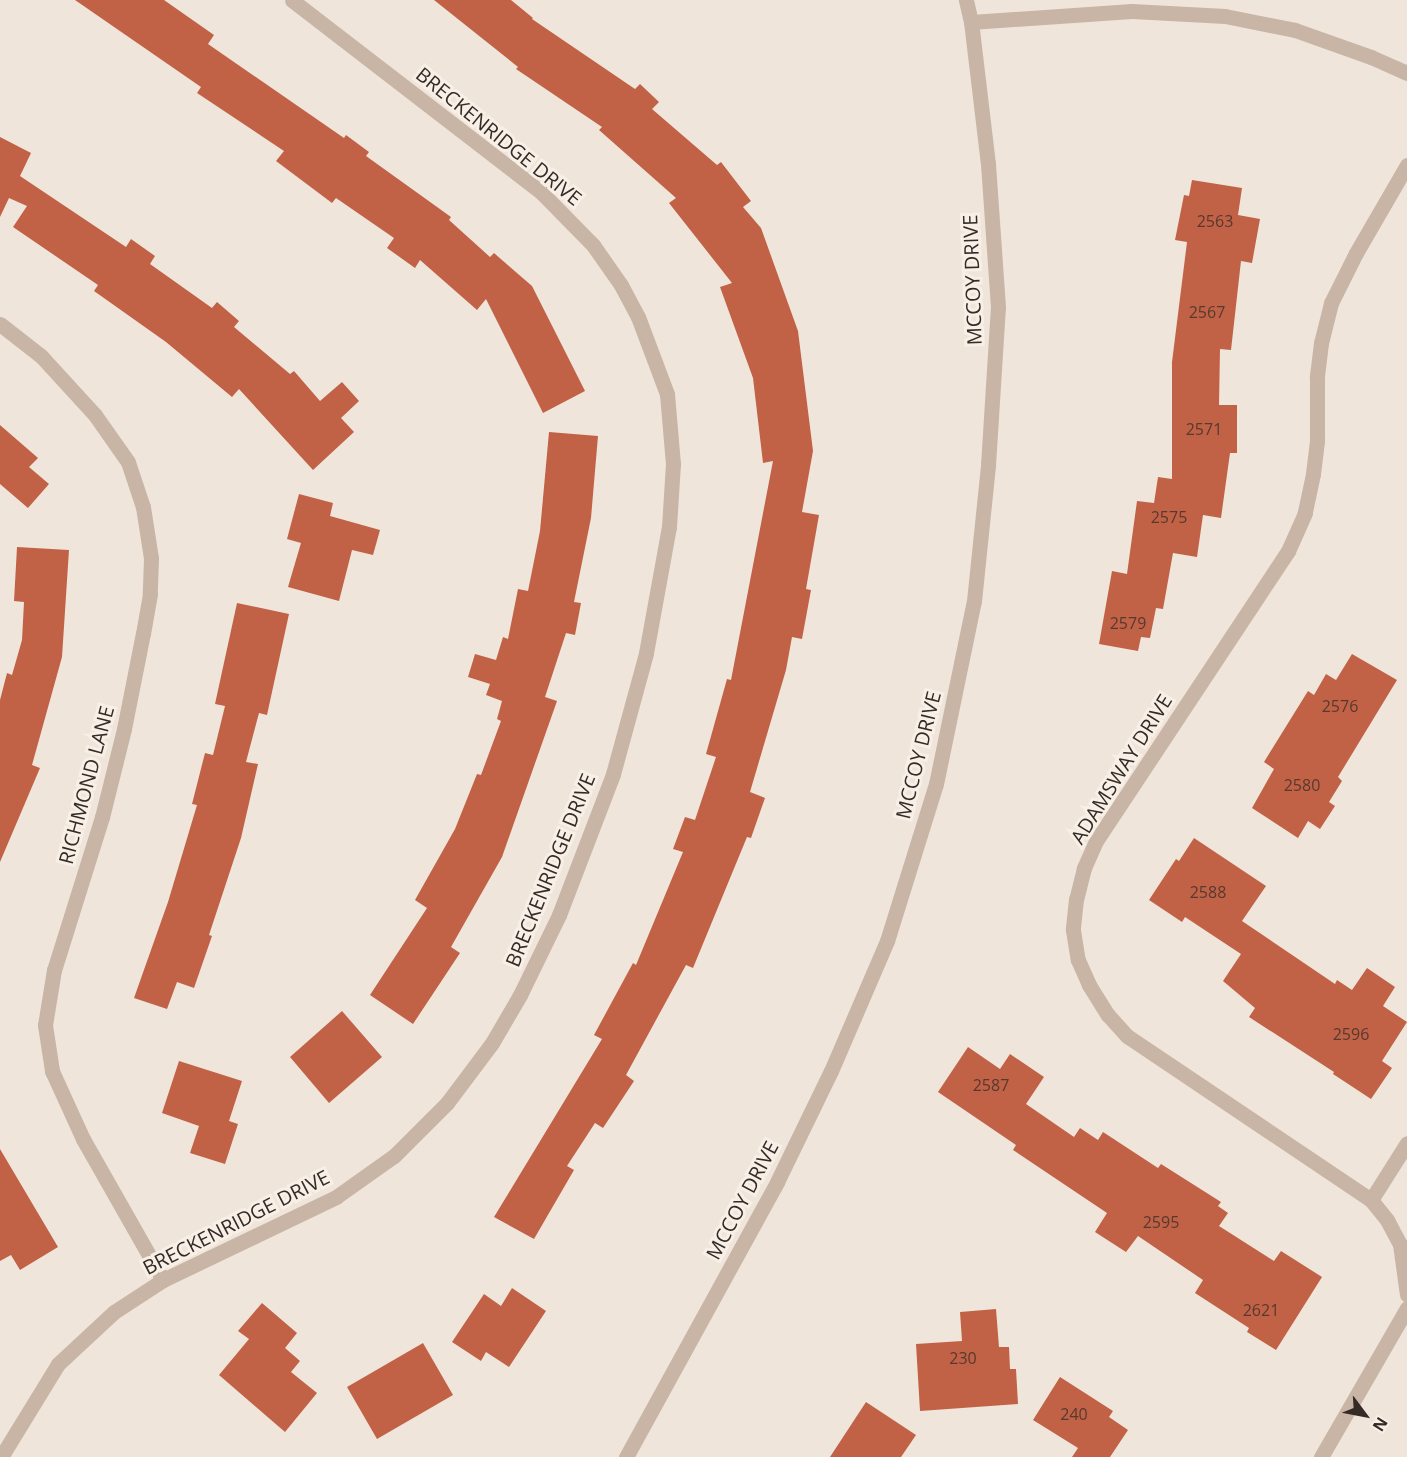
<!DOCTYPE html>
<style>
body{margin:0}
#map{position:relative;width:1407px;height:1457px;overflow:hidden;background:#f0e5da;font-family:"Open Sans",sans-serif}
div>[style]{position:absolute}
.building>*{inset:0;background:#c16247}
.minor>*{height:15px;margin:-7.5px;padding:0 7.5px;transform-origin:7.5px;border-radius:7.5px;background:#c8b5a6}
span{translate:-50% -50%;white-space:nowrap;text-align:center;line-height:1.15;-webkit-text-stroke:6px #f8efe6;paint-order:stroke}
.number-label{font-size:16px;color:#57392f}
.number-label span{-webkit-text-stroke-width:0}
.street-label{font-size:20px;color:#342b27}
.north{position:absolute;left:1335px;top:1385px;width:60px;height:60px;-webkit-text-stroke:4px #f8efe6;paint-order:stroke;rotate:122deg;font-size:16px;font-weight:700;line-height:24px;text-align:center;color:#342b27}
.north::after{content:'';display:block;margin:auto;width:21px;height:27px;background:#342b27;clip-path:polygon(50% 0,100% 100%,50% 72%,0 100%)}
</style>
<div id="map">
<div class="building">
<div style="clip-path:polygon(75px 0,164px 0,214px 35px,208px 44px,344px 138px,346px 135px,369px 152px,366px 156px,451px 217px,449px 220px,490px 257px,494px 253px,532px 286px,585px 391px,543px 413px,486px 299px,477px 310px,420px 260px,415px 268px,387px 248px,394px 238px,336px 198px,332px 203px,276px 161px,284px 151px,197px 93px,201px 87px)"></div>
<div style="clip-path:polygon(434px 0,511px 0,533px 18px,532px 19px,635px 89px,640px 84px,659px 102px,652px 109px,717px 165px,721px 162px,751px 201px,743px 207px,761px 228px,798px 331px,813px 451px,802px 512px,819px 515px,806px 589px,811px 590px,802px 639px,792px 637px,786px 670px,750px 792px,765px 798px,751px 838px,747px 837px,693px 968px,686px 965px,626px 1075px,634px 1081px,603px 1128px,595px 1123px,567px 1166px,574px 1170px,534px 1239px,494px 1217px,602px 1039px,594px 1035px,633px 963px,636px 965px,683px 852px,673px 849px,685px 817px,695px 820px,716px 757px,706px 754px,727px 679px,731px 680px,773px 461px,763px 463px,753px 378px,720px 287px,732px 283px,669px 203px,676px 198px,599px 130px,602px 127px,516px 69px,518px 67px)"></div>
<div style="clip-path:polygon(0 137px,31px 153px,20px 176px,126px 247px,131px 239px,155px 256px,150px 264px,212px 308px,217px 302px,239px 321px,234px 327px,290px 374px,294px 371px,320px 401px,342px 382px,359px 401px,341px 418px,354px 432px,313px 470px,239px 389px,232px 397px,166px 342px,94px 291px,98px 285px,13px 227px,27px 206px,9px 198px,0 217px)"></div>
<div style="clip-path:polygon(1192px 180px,1242px 188px,1238px 215px,1260px 219px,1252px 263px,1241px 261px,1231px 350px,1220px 349px,1219px 405px,1237px 405px,1237px 453px,1230px 453px,1221px 518px,1203px 515px,1197px 557px,1173px 553px,1163px 609px,1156px 608px,1150px 638px,1141px 637px,1138px 651px,1099px 644px,1112px 571px,1127px 574px,1137px 501px,1154px 503px,1158px 477px,1172px 479px,1172px 362px,1187px 242px,1175px 240px,1184px 195px,1189px 196px)"></div>
<div style="clip-path:polygon(0 425px,38px 458px,29px 467px,49px 484px,28px 508px,0 484px)"></div>
<div style="clip-path:polygon(549px 432px,598px 436px,591px 518px,574px 602px,581px 603px,575px 635px,566px 633px,545px 697px,557px 701px,502px 857px,451px 947px,460px 953px,413px 1024px,370px 995px,427px 908px,415px 900px,455px 829px,477px 774px,481px 775px,501px 721px,497px 719px,502px 701px,486px 695px,490px 684px,468px 677px,475px 654px,496px 660px,503px 637px,508px 639px,518px 589px,528px 591px,540px 531px)"></div>
<div style="clip-path:polygon(299px 494px,333px 503px,330px 516px,380px 530px,373px 555px,352px 550px,339px 601px,288px 587px,301px 543px,287px 539px)"></div>
<div style="clip-path:polygon(17px 547px,69px 550px,62px 657px,32px 765px,40px 768px,0 862px,0 700px,7px 673px,12px 675px,22px 640px,24px 602px,14px 601px)"></div>
<div style="clip-path:polygon(237px 603px,289px 614px,267px 715px,259px 713px,246px 762px,258px 764px,241px 838px,209px 935px,212px 936px,194px 988px,177px 982px,167px 1009px,134px 998px,168px 902px,197px 805px,192px 804px,205px 753px,213px 755px,225px 706px,215px 704px)"></div>
<div style="clip-path:polygon(1352px 654px,1397px 680px,1338px 777px,1342px 781px,1329px 802px,1335px 806px,1320px 829px,1308px 821px,1298px 838px,1252px 808px,1274px 769px,1264px 762px,1308px 691px,1314px 695px,1326px 674px,1336px 680px)"></div>
<div style="clip-path:polygon(1194px 838px,1266px 886px,1242px 921px,1335px 984px,1337px 980px,1352px 990px,1367px 968px,1395px 987px,1383px 1006px,1407px 1022px,1382px 1061px,1392px 1068px,1371px 1099px,1333px 1074px,1334px 1072px,1249px 1017px,1255px 1008px,1223px 981px,1241px 954px,1185px 917px,1182px 922px,1149px 900px,1176px 859px,1179px 861px)"></div>
<div style="clip-path:polygon(342px 1011px,382px 1057px,329px 1103px,290px 1057px)"></div>
<div style="clip-path:polygon(968px 1047px,1000px 1069px,1010px 1054px,1044px 1077px,1026px 1104px,1074px 1137px,1080px 1128px,1098px 1140px,1103px 1132px,1158px 1168px,1161px 1164px,1221px 1202px,1218px 1206px,1228px 1213px,1219px 1226px,1274px 1261px,1281px 1251px,1322px 1277px,1276px 1350px,1247px 1332px,1249px 1328px,1195px 1293px,1203px 1280px,1138px 1236px,1126px 1252px,1095px 1232px,1107px 1213px,1013px 1150px,1016px 1145px,938px 1092px)"></div>
<div style="clip-path:polygon(179px 1061px,242px 1081px,229px 1121px,238px 1124px,225px 1164px,190px 1153px,199px 1126px,162px 1113px)"></div>
<div style="clip-path:polygon(0 1149px,58px 1247px,20px 1270px,11px 1255px,0 1261px)"></div>
<div style="clip-path:polygon(512px 1288px,546px 1311px,509px 1367px,486px 1352px,481px 1361px,452px 1342px,484px 1294px,501px 1306px)"></div>
<div style="clip-path:polygon(262px 1303px,297px 1333px,285px 1348px,300px 1361px,291px 1372px,317px 1393px,285px 1432px,219px 1375px,249px 1339px,238px 1331px)"></div>
<div style="clip-path:polygon(996px 1309px,999px 1347px,1009px 1347px,1010px 1369px,1016px 1369px,1018px 1404px,920px 1411px,916px 1344px,962px 1341px,960px 1312px)"></div>
<div style="clip-path:polygon(423px 1343px,453px 1395px,377px 1439px,347px 1387px)"></div>
<div style="clip-path:polygon(1060px 1377px,1113px 1411px,1109px 1417px,1128px 1430px,1110px 1457px,1072px 1457px,1078px 1448px,1033px 1420px)"></div>
<div style="clip-path:polygon(866px 1402px,916px 1435px,901px 1457px,830px 1457px)"></div>
</div>
<div class="minor">
<div style="left:971px;top:22px;width:161px;rotate:-3.9deg"></div>
<div style="left:1132px;top:11px;width:93px;rotate:3.1deg"></div>
<div style="left:1225px;top:16px;width:71px;rotate:11.3deg"></div>
<div style="left:1295px;top:30px;width:81px;rotate:19.6deg"></div>
<div style="left:1371px;top:57px;width:39px;rotate:24deg"></div>
<div style="left:1407px;top:165px;width:102px;rotate:120.1deg"></div>
<div style="left:1356px;top:253px;width:56px;rotate:116.6deg"></div>
<div style="left:1331px;top:303px;width:41px;rotate:104deg"></div>
<div style="left:1321px;top:343px;width:35px;rotate:97deg"></div>
<div style="left:1317px;top:378px;width:63px;rotate:90deg"></div>
<div style="left:1317px;top:441px;width:33px;rotate:97deg"></div>
<div style="left:1313px;top:474px;width:40px;rotate:102deg"></div>
<div style="left:1305px;top:513px;width:42px;rotate:114.1deg"></div>
<div style="left:1288px;top:551px;width:348px;rotate:123.5deg"></div>
<div style="left:1096px;top:841px;width:30px;rotate:114deg"></div>
<div style="left:1084px;top:868px;width:32px;rotate:104deg"></div>
<div style="left:1076px;top:899px;width:31px;rotate:96deg"></div>
<div style="left:1073px;top:930px;width:30px;rotate:81deg"></div>
<div style="left:1078px;top:960px;width:27px;rotate:66deg"></div>
<div style="left:1089px;top:985px;width:36px;rotate:58deg"></div>
<div style="left:1108px;top:1015px;width:28px;rotate:48deg"></div>
<div style="left:1127px;top:1036px;width:294px;rotate:33.9deg"></div>
<div style="left:1371px;top:1200px;width:26px;rotate:51deg"></div>
<div style="left:1387px;top:1220px;width:27px;rotate:62deg"></div>
<div style="left:1400px;top:1244px;width:51px;rotate:82.2deg"></div>
<div style="left:0;top:324px;width:52px;rotate:38deg"></div>
<div style="left:41px;top:356px;width:80px;rotate:47.5deg"></div>
<div style="left:95px;top:415px;width:57px;rotate:54.9deg"></div>
<div style="left:128px;top:462px;width:47px;rotate:71.6deg"></div>
<div style="left:143px;top:507px;width:52px;rotate:81.1deg"></div>
<div style="left:151px;top:558px;width:36px;rotate:92deg"></div>
<div style="left:150px;top:594px;width:40px;rotate:100deg"></div>
<div style="left:143px;top:633px;width:98px;rotate:101.2deg"></div>
<div style="left:124px;top:729px;width:91px;rotate:104deg"></div>
<div style="left:102px;top:817px;width:160px;rotate:107.4deg"></div>
<div style="left:54px;top:970px;width:56px;rotate:99.3deg"></div>
<div style="left:45px;top:1025px;width:47px;rotate:81.3deg"></div>
<div style="left:52px;top:1071px;width:75px;rotate:65.5deg"></div>
<div style="left:83px;top:1139px;width:162px;rotate:60.4deg"></div>
<div style="left:1371px;top:1200px;width:67px;rotate:-57.7deg"></div>
<div style="left:1px;top:1457px;width:109px;rotate:-58.5deg"></div>
<div style="left:58px;top:1364px;width:76px;rotate:-42.9deg"></div>
<div style="left:114px;top:1312px;width:59px;rotate:-33.1deg"></div>
<div style="left:163px;top:1280px;width:192px;rotate:-25.6deg"></div>
<div style="left:336px;top:1197px;width:71px;rotate:-35.3deg"></div>
<div style="left:394px;top:1156px;width:75px;rotate:-45deg"></div>
<div style="left:447px;top:1103px;width:75px;rotate:-53.1deg"></div>
<div style="left:492px;top:1043px;width:56px;rotate:-59.7deg"></div>
<div style="left:520px;top:995px;width:89px;rotate:-64deg"></div>
<div style="left:559px;top:915px;width:151px;rotate:-69deg"></div>
<div style="left:613px;top:774px;width:125px;rotate:-74.7deg"></div>
<div style="left:646px;top:653px;width:128px;rotate:-79.7deg"></div>
<div style="left:669px;top:527px;width:63px;rotate:-86.4deg"></div>
<div style="left:673px;top:464px;width:70px;rotate:-94.9deg"></div>
<div style="left:667px;top:394px;width:82px;rotate:-110.6deg"></div>
<div style="left:638px;top:317px;width:36px;rotate:-118deg"></div>
<div style="left:621px;top:285px;width:49px;rotate:-125deg"></div>
<div style="left:593px;top:245px;width:74px;rotate:-134.5deg"></div>
<div style="left:541px;top:192px;width:314px;rotate:-142.4deg"></div>
<div style="left:626px;top:1457px;width:314px;rotate:-61.2deg"></div>
<div style="left:777px;top:1182px;width:123px;rotate:-64.1deg"></div>
<div style="left:831px;top:1071px;width:142px;rotate:-66.7deg"></div>
<div style="left:887px;top:941px;width:164px;rotate:-72.7deg"></div>
<div style="left:936px;top:784px;width:187px;rotate:-78.3deg"></div>
<div style="left:974px;top:601px;width:137px;rotate:-84.1deg"></div>
<div style="left:988px;top:465px;width:158px;rotate:-86.4deg"></div>
<div style="left:998px;top:307px;width:143px;rotate:-94deg"></div>
<div style="left:988px;top:164px;width:143px;rotate:-96.8deg"></div>
<div style="left:971px;top:22px;width:23px;rotate:-103deg"></div>
<div style="left:1321px;top:1457px;width:172px;rotate:-60deg"></div>
</div>
<div class="number-label">
<span style="left:1215px;top:221px">2563</span>
<span style="left:1207px;top:312px">2567</span>
<span style="left:1204px;top:429px">2571</span>
<span style="left:1169px;top:517px">2575</span>
<span style="left:1128px;top:623px">2579</span>
<span style="left:1340px;top:706px">2576</span>
<span style="left:1302px;top:785px">2580</span>
<span style="left:1208px;top:892px">2588</span>
<span style="left:1351px;top:1034px">2596</span>
<span style="left:991px;top:1085px">2587</span>
<span style="left:1161px;top:1222px">2595</span>
<span style="left:1261px;top:1310px">2621</span>
<span style="left:963px;top:1358px">230</span>
<span style="left:1074px;top:1414px">240</span>
</div>
<div class="street-label">
<span style="left:499px;top:136px;rotate:39deg">BRECKENRIDGE DRIVE</span>
<span style="left:972px;top:280px;rotate:-92deg">MCCOY DRIVE</span>
<span style="left:918px;top:755px;rotate:-76deg">MCCOY DRIVE</span>
<span style="left:1121px;top:769px;rotate:-58deg">ADAMSWAY DRIVE</span>
<span style="left:86px;top:785px;rotate:-75deg">RICHMOND LANE</span>
<span style="left:550px;top:870px;rotate:-68deg">BRECKENRIDGE DRIVE</span>
<span style="left:742px;top:1200px;rotate:-62deg">MCCOY DRIVE</span>
<span style="left:236px;top:1222px;rotate:-27deg">BRECKENRIDGE DRIVE</span>
</div>
<div class="north">N</div>
</div>
